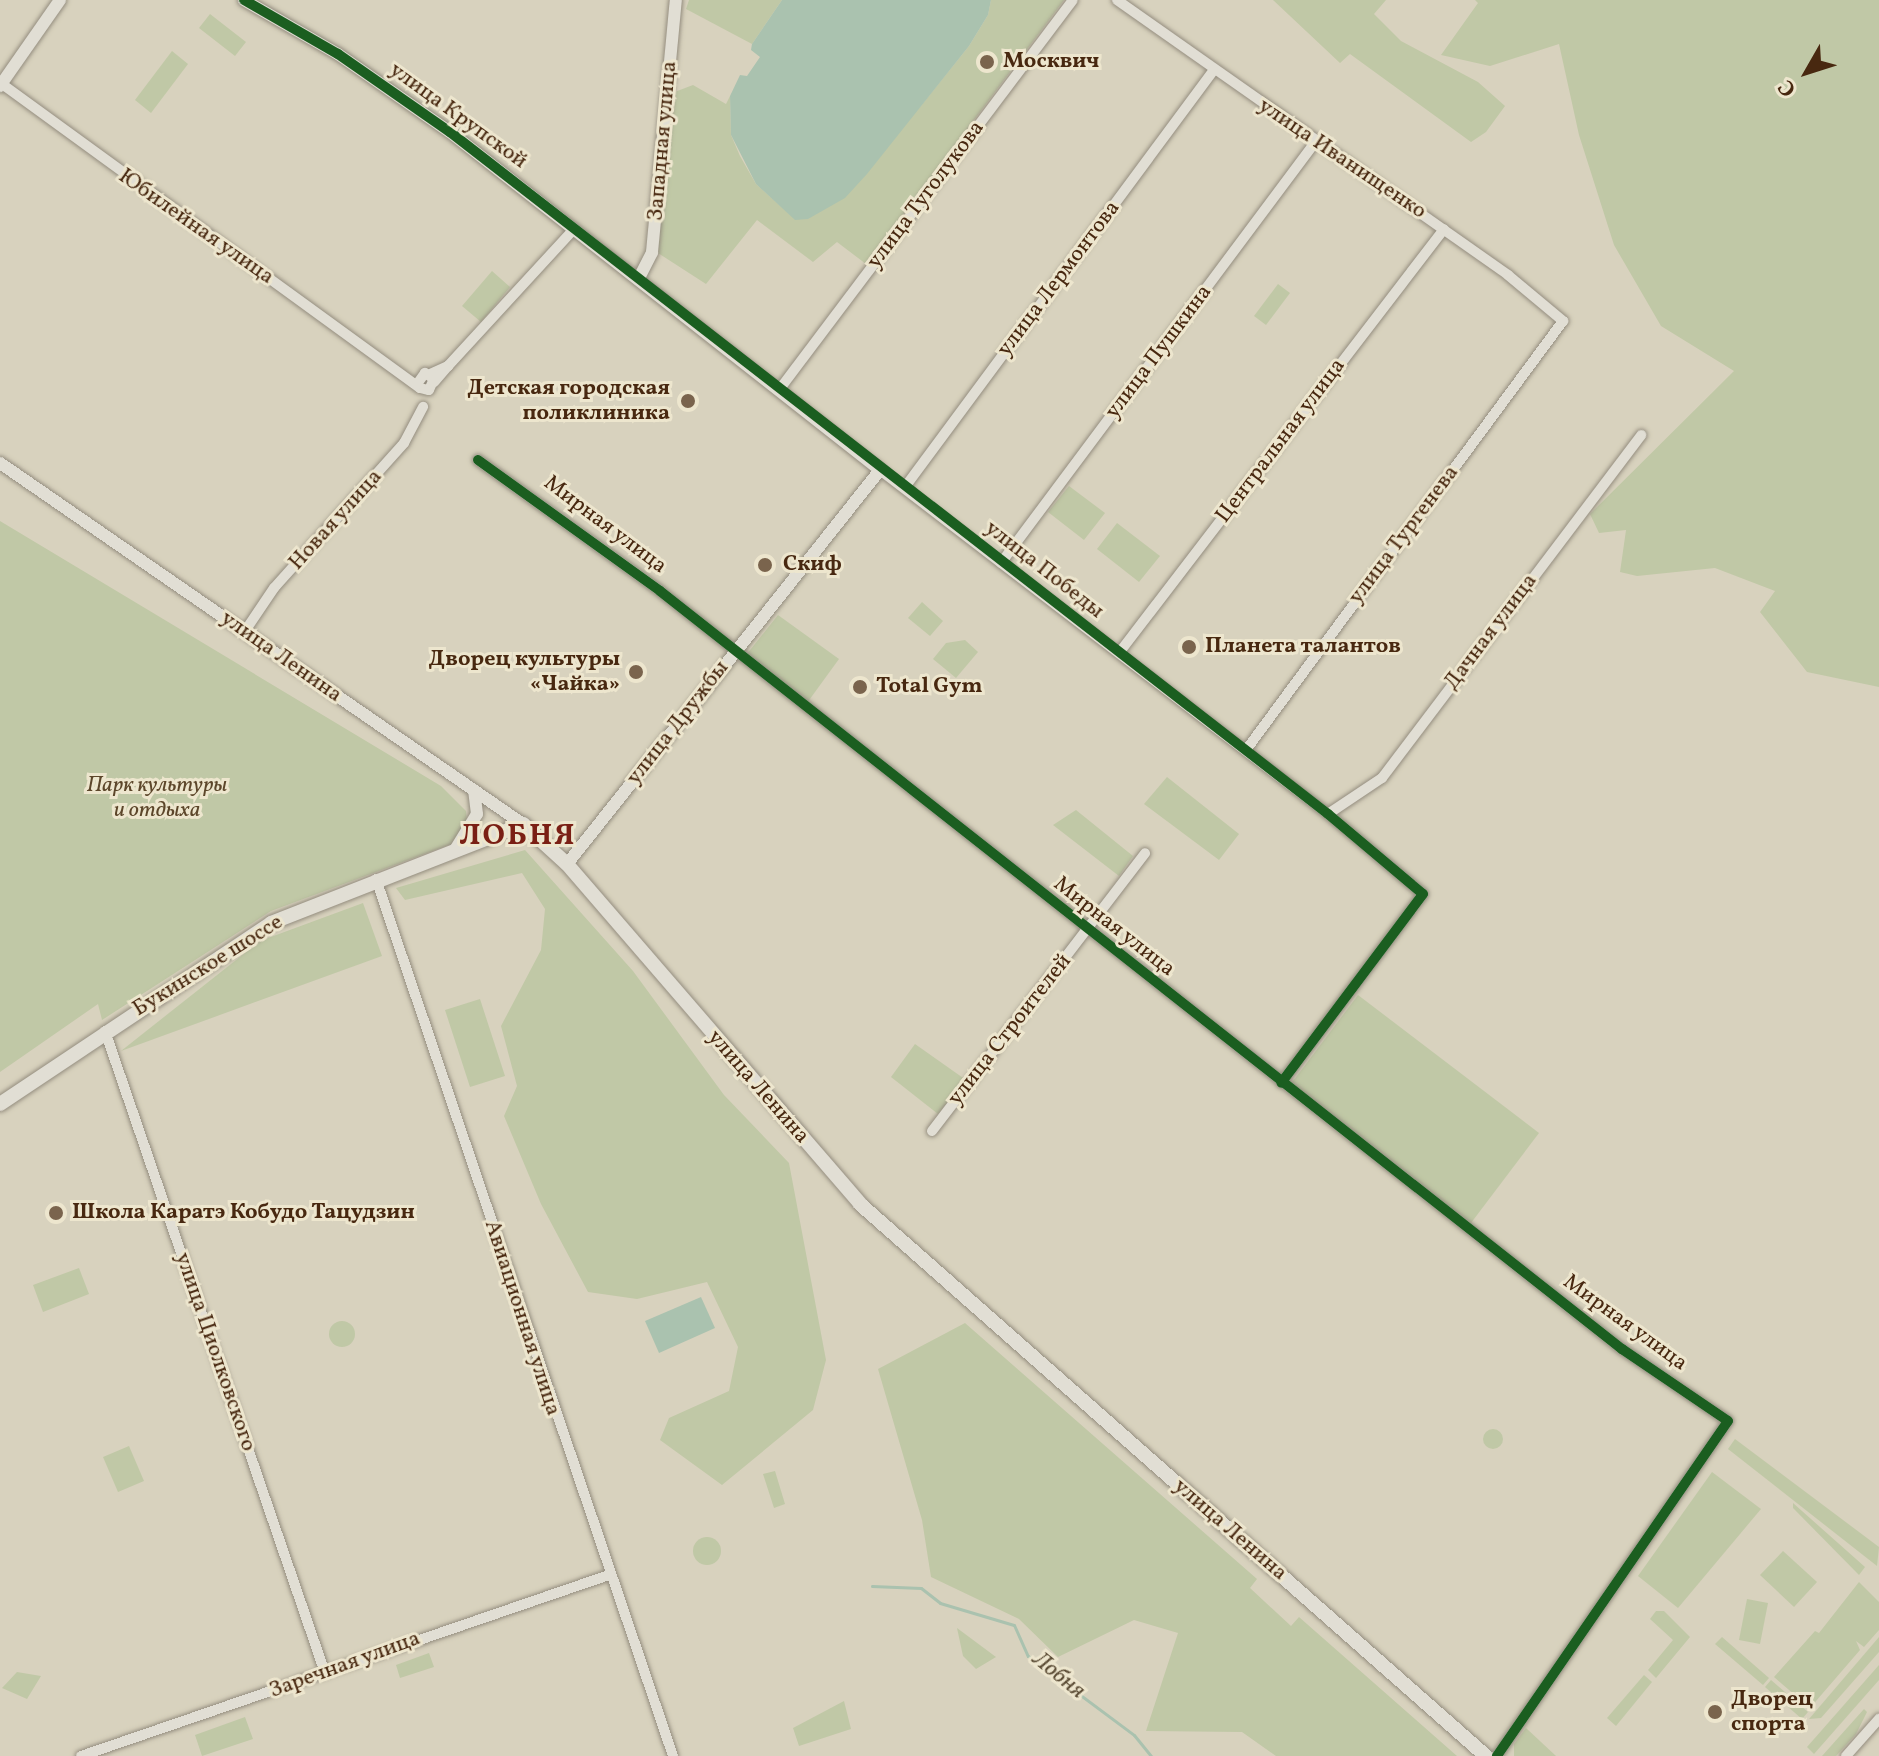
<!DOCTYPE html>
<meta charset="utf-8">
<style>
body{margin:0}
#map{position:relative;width:1879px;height:1756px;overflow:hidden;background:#d8d2be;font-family:Vollkorn,serif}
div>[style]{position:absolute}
.green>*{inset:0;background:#c0c8a6}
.round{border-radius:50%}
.water>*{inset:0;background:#aac2af}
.stream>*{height:3px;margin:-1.5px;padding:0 1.5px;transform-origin:1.5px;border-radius:1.5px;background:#aac2af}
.roads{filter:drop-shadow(0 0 2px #948d7f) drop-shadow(0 0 2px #948d7f)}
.minor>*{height:10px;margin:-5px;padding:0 5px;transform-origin:5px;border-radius:5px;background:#e1ded4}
.tertiary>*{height:12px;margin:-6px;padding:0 6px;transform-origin:6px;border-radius:6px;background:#e1ded4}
.secondary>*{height:14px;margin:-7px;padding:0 7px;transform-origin:7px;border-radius:7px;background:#e1ded4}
.cycleway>*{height:10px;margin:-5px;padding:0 5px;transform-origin:5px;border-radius:5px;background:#1b5e20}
.dots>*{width:22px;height:22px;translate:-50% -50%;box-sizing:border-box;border:4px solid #ede6ce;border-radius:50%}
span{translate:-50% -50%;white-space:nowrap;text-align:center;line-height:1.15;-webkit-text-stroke:6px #ede6ce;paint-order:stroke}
.poi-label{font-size:22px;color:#482810;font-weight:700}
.left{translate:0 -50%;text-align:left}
.right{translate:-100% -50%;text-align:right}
.street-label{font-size:22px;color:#482810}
.park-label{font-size:22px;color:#5c462a;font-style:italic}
.water-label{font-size:24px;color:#5c4d36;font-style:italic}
.district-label{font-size:30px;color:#7a1f14;font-weight:700;letter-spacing:2px}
.north{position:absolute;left:1767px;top:32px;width:80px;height:80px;-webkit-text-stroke:6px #ede6ce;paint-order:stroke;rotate:231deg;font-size:22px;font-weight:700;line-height:32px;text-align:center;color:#482810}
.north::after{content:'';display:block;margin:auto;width:28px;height:36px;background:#482810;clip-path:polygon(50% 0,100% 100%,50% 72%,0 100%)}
</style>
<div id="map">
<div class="green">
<div style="clip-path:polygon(689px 0,782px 0,752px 44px,686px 9px)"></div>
<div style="clip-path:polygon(991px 0,1064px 0,866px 264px,837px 242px,813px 262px,757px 220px,706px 284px,658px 253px,672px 93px,693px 85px,726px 104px,730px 96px,731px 135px,740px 156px,756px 184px,795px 219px,920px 107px,969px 46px,988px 15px)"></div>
<div style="clip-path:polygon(1273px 0,1386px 0,1374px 14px,1401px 41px,1478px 82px,1505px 106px,1486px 132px,1471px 142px,1350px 54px,1340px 63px)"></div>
<div style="clip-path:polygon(1475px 0,1879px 0,1879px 687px,1807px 672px,1760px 612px,1775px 591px,1715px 568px,1637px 576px,1620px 572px,1626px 530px,1599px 533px,1590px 514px,1734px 371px,1661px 326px,1614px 245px,1579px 135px,1559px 44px,1490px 66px,1441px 55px,1478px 3px)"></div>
<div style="clip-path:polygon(210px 14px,246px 42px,235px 56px,199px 28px)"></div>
<div style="clip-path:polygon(172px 51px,188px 64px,151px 113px,135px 100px)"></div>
<div style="clip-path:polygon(492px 271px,510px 287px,481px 322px,462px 306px)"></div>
<div style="clip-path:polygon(1278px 284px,1290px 293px,1266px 325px,1254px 316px)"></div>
<div style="clip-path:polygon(1069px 486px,1105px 513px,1084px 540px,1048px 512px)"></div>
<div style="clip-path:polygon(0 521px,441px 786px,466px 811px,467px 822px,454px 843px,271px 911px,102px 1020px,98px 1004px,0 1072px)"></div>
<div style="clip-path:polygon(1117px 523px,1160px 556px,1139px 582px,1097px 549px)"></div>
<div style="clip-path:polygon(922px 602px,943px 621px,930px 636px,908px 618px)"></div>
<div style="clip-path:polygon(778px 615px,839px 659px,807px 703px,747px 654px)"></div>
<div style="clip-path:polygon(965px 640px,978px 652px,956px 678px,933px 659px,946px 643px)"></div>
<div style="clip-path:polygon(1167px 777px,1239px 834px,1219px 860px,1144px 804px)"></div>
<div style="clip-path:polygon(1076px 810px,1133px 856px,1119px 876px,1053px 825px)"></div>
<div style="clip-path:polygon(525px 850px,633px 971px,724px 1095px,789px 1163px,826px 1360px,813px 1410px,722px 1485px,660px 1440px,669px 1418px,729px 1391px,738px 1347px,707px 1282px,637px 1299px,588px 1292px,541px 1204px,504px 1116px,517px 1086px,501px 1026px,541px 950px,545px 909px,522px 873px,405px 900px,396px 888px)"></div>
<div style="clip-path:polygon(363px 903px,382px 956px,121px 1051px,260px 941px)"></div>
<div style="clip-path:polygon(1358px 995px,1539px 1133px,1471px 1223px,1290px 1085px)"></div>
<div style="clip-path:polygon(480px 999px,505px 1076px,470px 1087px,445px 1010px)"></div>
<div style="clip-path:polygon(915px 1044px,966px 1080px,938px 1114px,891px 1077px)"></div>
<div style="clip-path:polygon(79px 1268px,89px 1294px,43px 1312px,33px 1285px)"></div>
<div class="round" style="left:329px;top:1321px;width:26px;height:26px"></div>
<div style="clip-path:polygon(965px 1323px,1257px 1579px,1250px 1588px,1291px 1626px,1299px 1617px,1457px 1756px,1276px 1756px,1242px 1732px,1146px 1731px,1178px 1633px,1134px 1620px,1058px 1657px,1019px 1619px,931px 1577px,922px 1520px,878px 1369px)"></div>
<div class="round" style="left:1483px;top:1429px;width:20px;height:20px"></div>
<div style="clip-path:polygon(1735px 1439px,1879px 1547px,1877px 1566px,1728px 1449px)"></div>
<div style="clip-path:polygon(129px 1446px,144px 1481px,118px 1492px,103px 1457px)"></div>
<div style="clip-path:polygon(775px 1471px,785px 1504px,774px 1508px,763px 1474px)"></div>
<div style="clip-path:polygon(1712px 1472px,1761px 1509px,1678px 1608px,1638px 1576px)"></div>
<div style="clip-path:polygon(1793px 1503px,1865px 1567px,1859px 1575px,1793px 1508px)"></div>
<div class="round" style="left:693px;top:1537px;width:28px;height:28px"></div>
<div style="clip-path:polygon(1783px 1551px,1817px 1582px,1794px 1607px,1760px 1575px)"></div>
<div style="clip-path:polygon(1859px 1582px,1879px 1602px,1879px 1630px,1864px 1647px,1856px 1641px,1860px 1650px,1810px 1708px,1774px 1677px,1815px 1631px,1819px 1633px)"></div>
<div style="clip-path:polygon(1747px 1599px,1768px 1603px,1760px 1644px,1739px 1640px)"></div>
<div style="clip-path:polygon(1656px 1611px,1664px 1611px,1690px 1637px,1656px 1678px,1648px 1670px,1673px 1640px,1650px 1619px)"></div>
<div style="clip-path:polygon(957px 1628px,996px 1657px,976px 1669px,963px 1656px)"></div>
<div style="clip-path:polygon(1722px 1637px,1769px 1678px,1763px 1685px,1715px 1644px)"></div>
<div style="clip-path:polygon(1879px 1637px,1879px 1652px,1821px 1718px,1809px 1719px)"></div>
<div style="clip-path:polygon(429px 1653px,434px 1667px,400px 1678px,396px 1665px)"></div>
<div style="clip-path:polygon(1879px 1665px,1879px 1680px,1814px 1754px,1807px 1747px)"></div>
<div style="clip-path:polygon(17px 1672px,41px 1676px,27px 1699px,2px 1688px)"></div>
<div style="clip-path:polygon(1644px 1675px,1652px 1682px,1616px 1726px,1607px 1718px)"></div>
<div style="clip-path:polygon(1771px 1680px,1808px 1712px,1802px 1719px,1765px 1687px)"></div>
<div style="clip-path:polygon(844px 1701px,851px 1729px,799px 1746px,793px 1728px)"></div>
<div style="clip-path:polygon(1864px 1709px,1867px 1712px,1856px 1734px,1836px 1756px,1822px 1756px)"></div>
<div style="clip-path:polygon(245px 1717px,253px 1739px,202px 1756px,195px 1735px)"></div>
<div style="clip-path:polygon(1526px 1728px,1556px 1756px,1514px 1756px,1514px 1744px)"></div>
</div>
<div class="water">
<div style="clip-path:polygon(782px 0,991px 0,988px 15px,969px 46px,867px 174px,845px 198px,808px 219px,795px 220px,756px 184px,731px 135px,730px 96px,740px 75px,747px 76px,760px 57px,751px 50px,752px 44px)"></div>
<div style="clip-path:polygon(701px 1297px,715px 1328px,659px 1353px,645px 1321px)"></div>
</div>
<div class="stream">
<div style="left:872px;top:1586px;width:49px;rotate:2.3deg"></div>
<div style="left:921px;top:1588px;width:24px;rotate:38deg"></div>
<div style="left:940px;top:1603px;width:77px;rotate:16.6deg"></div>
<div style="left:1014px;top:1625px;width:34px;rotate:66deg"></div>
<div style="left:1028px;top:1656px;width:132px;rotate:36.7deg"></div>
<div style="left:1134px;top:1735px;width:27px;rotate:51deg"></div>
</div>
<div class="roads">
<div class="minor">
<div style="left:1117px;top:0;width:478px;rotate:35.1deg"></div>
<div style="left:1508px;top:275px;width:72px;rotate:39.9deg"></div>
<div style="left:1563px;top:321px;width:533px;rotate:126.46deg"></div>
<div style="left:2px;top:84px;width:517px;rotate:36.03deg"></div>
<div style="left:420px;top:388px;width:9px;rotate:13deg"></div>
<div style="left:429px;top:390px;width:12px;rotate:-66deg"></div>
<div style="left:434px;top:379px;width:11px;rotate:-146deg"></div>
<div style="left:425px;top:373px;width:14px;rotate:126deg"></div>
<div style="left:448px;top:366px;width:186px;rotate:-47.4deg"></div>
<div style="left:430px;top:374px;width:20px;rotate:-24deg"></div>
<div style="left:448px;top:366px;width:21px;rotate:131deg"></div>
<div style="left:779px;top:390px;width:488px;rotate:-53deg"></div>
<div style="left:478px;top:460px;width:224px;rotate:35.7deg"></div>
<div style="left:660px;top:591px;width:1225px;rotate:38.24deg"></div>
<div style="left:1622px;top:1349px;width:128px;rotate:34.2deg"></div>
<div style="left:1728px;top:1421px;width:407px;rotate:124.6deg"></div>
<div style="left:880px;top:470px;width:565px;rotate:37.52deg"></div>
<div style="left:1328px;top:814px;width:124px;rotate:40.1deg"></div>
<div style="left:1423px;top:894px;width:236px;rotate:126.9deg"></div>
<div style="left:905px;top:487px;width:518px;rotate:-53.48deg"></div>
<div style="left:1001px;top:563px;width:527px;rotate:-53.26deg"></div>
<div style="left:245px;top:631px;width:52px;rotate:-56deg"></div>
<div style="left:274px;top:588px;width:195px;rotate:-48.1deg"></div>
<div style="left:404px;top:443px;width:41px;rotate:-62.2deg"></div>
<div style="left:1119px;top:653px;width:534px;rotate:-52.53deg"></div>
<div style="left:1328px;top:814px;width:65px;rotate:-33.7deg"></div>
<div style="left:1382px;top:778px;width:430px;rotate:-52.9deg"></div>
<div style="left:376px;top:879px;width:926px;rotate:71.29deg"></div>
<div style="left:105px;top:1031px;width:679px;rotate:71.08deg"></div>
<div style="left:932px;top:1131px;width:350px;rotate:-52.5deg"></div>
<div style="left:81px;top:1756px;width:558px;rotate:-18.92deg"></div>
<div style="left:1846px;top:1756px;width:50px;rotate:-48.3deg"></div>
</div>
<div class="tertiary">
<div style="left:244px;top:0;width:108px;rotate:29.9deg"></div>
<div style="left:338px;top:54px;width:136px;rotate:34.9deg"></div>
<div style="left:450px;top:132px;width:547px;rotate:38.17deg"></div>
<div style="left:880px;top:470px;width:503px;rotate:128.46deg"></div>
<div style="left:0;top:86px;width:105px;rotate:-55.1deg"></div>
<div style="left:639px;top:278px;width:29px;rotate:-63deg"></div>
<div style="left:652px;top:252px;width:253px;rotate:-84.6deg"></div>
<div style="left:0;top:463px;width:635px;rotate:34.62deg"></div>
<div style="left:455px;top:850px;width:42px;rotate:-58.6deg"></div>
<div style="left:477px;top:814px;width:24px;rotate:-97deg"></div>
</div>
<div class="secondary">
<div style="left:0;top:1104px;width:326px;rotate:-33.7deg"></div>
<div style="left:271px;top:923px;width:271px;rotate:-21.4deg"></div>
<div style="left:523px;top:824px;width:59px;rotate:42.3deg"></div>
<div style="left:567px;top:864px;width:449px;rotate:49.2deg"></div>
<div style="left:860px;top:1204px;width:835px;rotate:41.41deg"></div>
</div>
</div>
<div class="cycleway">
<div style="left:244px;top:0;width:108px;rotate:29.9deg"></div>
<div style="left:338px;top:54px;width:136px;rotate:34.9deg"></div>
<div style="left:450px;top:132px;width:1112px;rotate:37.84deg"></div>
<div style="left:1328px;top:814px;width:124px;rotate:40.1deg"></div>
<div style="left:1423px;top:894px;width:236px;rotate:126.9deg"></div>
<div style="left:478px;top:460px;width:224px;rotate:35.7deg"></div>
<div style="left:660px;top:591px;width:1225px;rotate:38.24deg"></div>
<div style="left:1622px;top:1349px;width:128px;rotate:34.2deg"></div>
<div style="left:1728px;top:1421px;width:407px;rotate:124.6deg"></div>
</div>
<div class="dots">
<div style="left:987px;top:62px;background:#7a644d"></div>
<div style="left:688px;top:401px;background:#7a644d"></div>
<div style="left:765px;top:565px;background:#7a644d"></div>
<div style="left:1189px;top:647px;background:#7a644d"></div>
<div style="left:636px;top:672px;background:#7a644d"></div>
<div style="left:860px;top:687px;background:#7a644d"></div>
<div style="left:56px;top:1213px;background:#7a644d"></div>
<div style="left:1715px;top:1712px;background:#7a644d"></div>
</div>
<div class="poi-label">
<span class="left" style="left:1003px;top:62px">Москвич</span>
<span class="right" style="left:670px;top:401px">Детская городская<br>поликлиника</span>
<span class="left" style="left:783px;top:565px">Скиф</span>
<span class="left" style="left:1205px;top:647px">Планета талантов</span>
<span class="right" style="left:620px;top:672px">Дворец культуры<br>«Чайка»</span>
<span class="left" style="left:876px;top:687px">Total Gym</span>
<span class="left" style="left:72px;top:1213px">Школа Каратэ Кобудо Тацудзин</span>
<span class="left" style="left:1731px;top:1712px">Дворец<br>спорта</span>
</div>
<div class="street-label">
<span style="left:458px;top:116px;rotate:36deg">улица Крупской</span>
<span style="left:663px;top:141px;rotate:-85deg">Западная улица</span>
<span style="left:1342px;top:159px;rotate:34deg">улица Иванищенко</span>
<span style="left:926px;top:195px;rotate:-53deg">улица Туголукова</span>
<span style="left:196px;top:227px;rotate:35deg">Юбилейная улица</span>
<span style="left:1059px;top:279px;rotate:-53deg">улица Лермонтова</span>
<span style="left:1159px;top:352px;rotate:-53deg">улица Пушкина</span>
<span style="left:1281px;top:441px;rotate:-53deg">Центральная улица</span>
<span style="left:336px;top:520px;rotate:-48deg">Новая улица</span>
<span style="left:605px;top:525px;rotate:37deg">Мирная улица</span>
<span style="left:1404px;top:535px;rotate:-53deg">улица Тургенева</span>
<span style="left:1044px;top:570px;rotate:38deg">улица Победы</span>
<span style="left:1491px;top:632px;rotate:-53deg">Дачная улица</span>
<span style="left:281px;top:657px;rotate:35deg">улица Ленина</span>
<span style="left:678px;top:723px;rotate:-52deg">улица Дружбы</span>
<span style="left:1114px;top:927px;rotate:38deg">Мирная улица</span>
<span style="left:208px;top:966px;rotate:-32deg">Букинское шоссе</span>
<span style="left:1010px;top:1030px;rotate:-52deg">улица Строителей</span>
<span style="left:758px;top:1087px;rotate:49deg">улица Ленина</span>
<span style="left:522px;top:1318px;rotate:72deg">Авиационная улица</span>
<span style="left:1625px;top:1323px;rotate:36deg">Мирная улица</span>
<span style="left:215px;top:1352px;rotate:71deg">улица Циолковского</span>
<span style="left:1230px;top:1530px;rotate:41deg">улица Ленина</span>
<span style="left:345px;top:1665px;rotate:-20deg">Заречная улица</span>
</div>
<div class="park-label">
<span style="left:157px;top:798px">Парк культуры<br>и отдыха</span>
</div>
<div class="water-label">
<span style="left:1058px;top:1676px;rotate:39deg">Лобня</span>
</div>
<div class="district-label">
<span style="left:518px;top:836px">ЛОБНЯ</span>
</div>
<div class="north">С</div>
</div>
